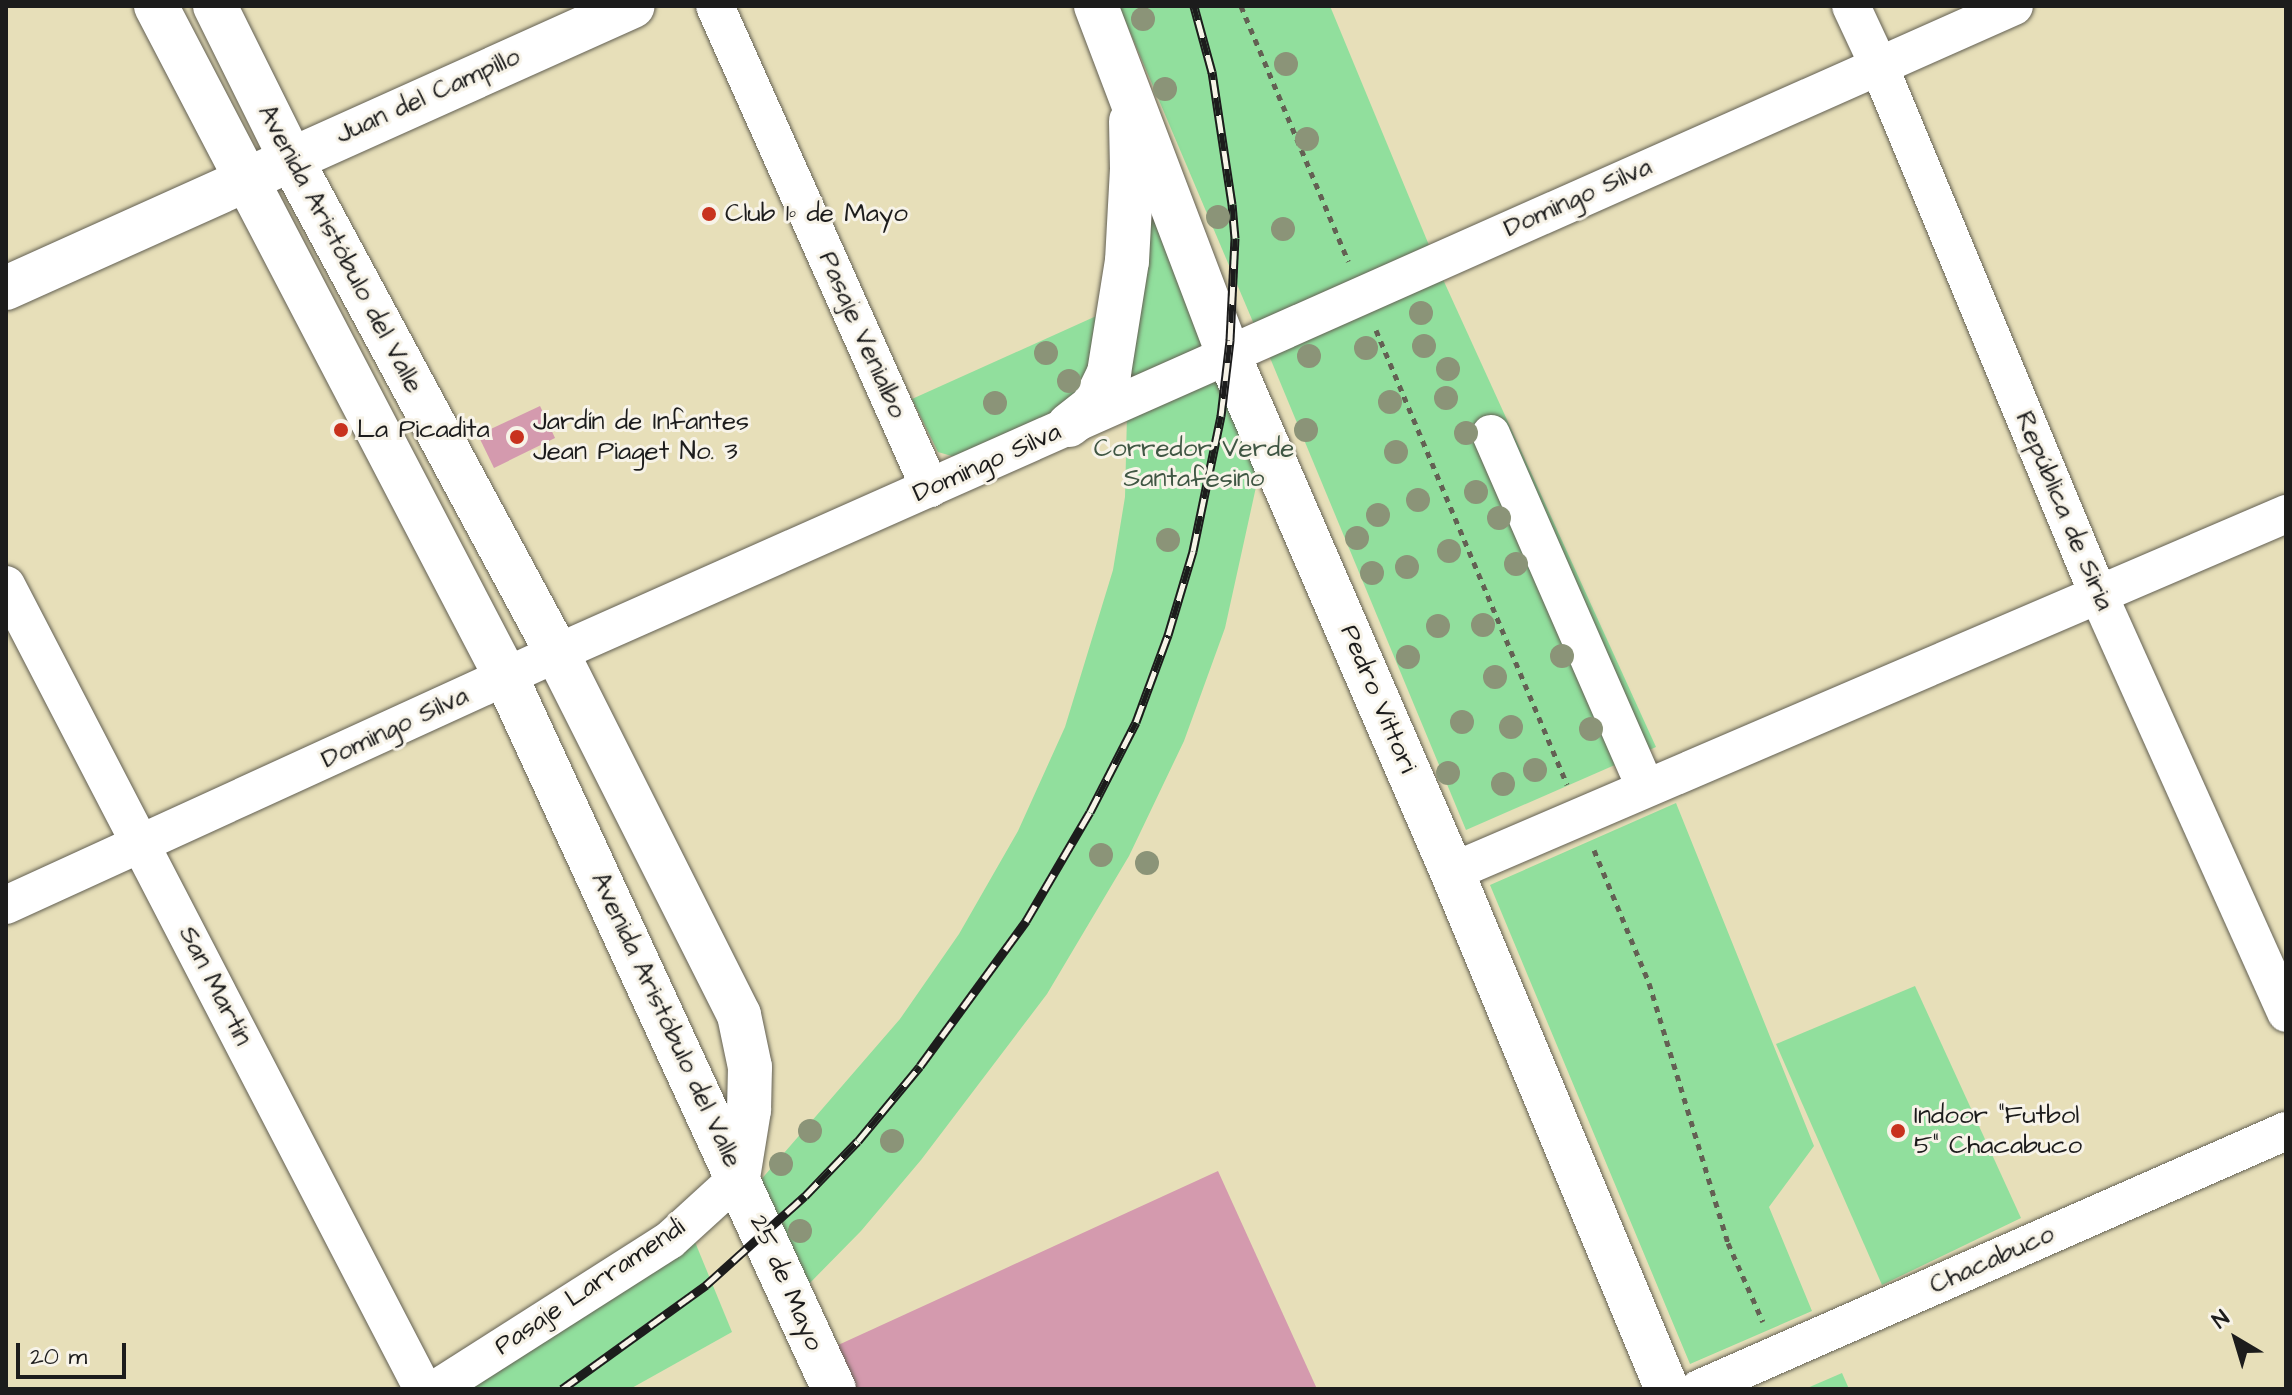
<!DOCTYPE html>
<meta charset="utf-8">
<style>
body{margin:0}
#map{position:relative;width:2292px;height:1395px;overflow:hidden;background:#e7dfb9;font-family:"Architects Daughter",sans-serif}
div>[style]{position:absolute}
.green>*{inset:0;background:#91df9d}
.building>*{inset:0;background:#d49aae}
.path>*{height:5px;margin-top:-2.5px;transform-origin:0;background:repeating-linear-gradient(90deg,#636053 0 6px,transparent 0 12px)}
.roads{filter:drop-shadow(0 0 2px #636053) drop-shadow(0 0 2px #636053)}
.minor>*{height:38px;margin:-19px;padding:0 19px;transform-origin:19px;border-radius:19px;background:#fff}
.tertiary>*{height:44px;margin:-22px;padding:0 22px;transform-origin:22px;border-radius:22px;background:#fff}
.secondary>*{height:44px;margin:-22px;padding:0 22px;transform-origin:22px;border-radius:22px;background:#fff}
.rail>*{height:9px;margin-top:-4.5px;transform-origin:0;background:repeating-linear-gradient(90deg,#f7f3e8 0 18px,#1c1c1c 0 36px);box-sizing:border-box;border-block:2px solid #1c1c1c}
.trees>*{width:24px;height:24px;margin:-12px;border-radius:50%;background:#8b9478}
.dots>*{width:22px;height:22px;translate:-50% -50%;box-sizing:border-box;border:4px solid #f7f3e8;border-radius:50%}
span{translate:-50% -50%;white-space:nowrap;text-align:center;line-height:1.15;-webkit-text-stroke:6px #f7f3e8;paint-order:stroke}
.street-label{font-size:26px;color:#1c1c1c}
.poi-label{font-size:26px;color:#1c1c1c}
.left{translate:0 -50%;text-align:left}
.park-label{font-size:26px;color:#3f5643}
.frame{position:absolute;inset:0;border:8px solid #1c1c1c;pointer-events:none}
.north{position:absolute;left:2196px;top:1299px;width:80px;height:80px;-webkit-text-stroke:6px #f7f3e8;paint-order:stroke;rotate:322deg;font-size:22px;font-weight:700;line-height:32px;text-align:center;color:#1c1c1c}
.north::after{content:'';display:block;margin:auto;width:28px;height:36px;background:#1c1c1c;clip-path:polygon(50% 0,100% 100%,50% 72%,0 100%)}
.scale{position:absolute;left:16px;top:1343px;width:110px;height:36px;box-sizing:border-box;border:4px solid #1c1c1c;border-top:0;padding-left:10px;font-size:24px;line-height:28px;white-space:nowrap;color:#1c1c1c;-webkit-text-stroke:6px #f7f3e8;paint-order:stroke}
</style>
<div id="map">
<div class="green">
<div style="clip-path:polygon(1119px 6px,1330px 6px,1431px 250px,1256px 329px)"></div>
<div style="clip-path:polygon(1147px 154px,1226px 343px,1121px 390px)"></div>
<div style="clip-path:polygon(1441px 275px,1656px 747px,1466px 830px,1268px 353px)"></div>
<div style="clip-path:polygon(1103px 313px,1087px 382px,1069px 406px,955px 457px,938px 452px,912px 399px)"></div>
<div style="clip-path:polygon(1238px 366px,1267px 437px,1225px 628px,1184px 741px,1129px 856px,1047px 994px,921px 1160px,861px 1231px,802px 1291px,752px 1190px,900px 1019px,959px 934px,1018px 831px,1065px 727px,1113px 570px,1125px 497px,1127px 415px)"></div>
<div style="clip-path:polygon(1676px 803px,1814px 1146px,1769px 1207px,1812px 1311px,1690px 1364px,1490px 885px)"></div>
<div style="clip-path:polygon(1915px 986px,2021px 1218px,1882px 1285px,1776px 1044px)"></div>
<div style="clip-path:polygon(695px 1242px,732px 1332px,630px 1389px,460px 1389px)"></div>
<div style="clip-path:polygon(1842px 1373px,1849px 1389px,1805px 1389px)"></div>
</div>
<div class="building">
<div style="clip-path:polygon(540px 406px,555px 438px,494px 468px,478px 435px)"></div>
<div style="clip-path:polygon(1218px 1171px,1317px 1389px,855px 1389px,836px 1346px)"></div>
</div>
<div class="path">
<div style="left:1241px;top:6px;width:277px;rotate:67.2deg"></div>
<div style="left:1376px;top:330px;width:493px;rotate:67.2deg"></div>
<div style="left:1594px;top:850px;width:144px;rotate:67.5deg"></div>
<div style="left:1649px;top:983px;width:272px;rotate:73.1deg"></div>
<div style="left:1728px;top:1243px;width:86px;rotate:66.1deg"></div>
</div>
<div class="roads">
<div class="minor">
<div style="left:715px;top:6px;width:528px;rotate:65.96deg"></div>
<div style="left:1851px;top:6px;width:66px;rotate:65deg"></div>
<div style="left:1879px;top:66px;width:574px;rotate:67.46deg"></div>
<div style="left:2099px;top:596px;width:457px;rotate:65.8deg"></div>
<div style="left:1491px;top:434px;width:386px;rotate:66.4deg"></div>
<div style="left:6px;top:585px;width:906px;rotate:62.59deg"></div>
<div style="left:1452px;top:872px;width:908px;rotate:-23.23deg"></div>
<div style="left:6px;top:905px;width:606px;rotate:-24.58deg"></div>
<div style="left:557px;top:653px;width:1594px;rotate:-23.94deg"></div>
<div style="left:436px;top:1389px;width:277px;rotate:-32.5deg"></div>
<div style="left:670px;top:1240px;width:92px;rotate:-42.4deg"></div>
<div style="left:1699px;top:1389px;width:641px;rotate:-23.73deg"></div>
</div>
<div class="tertiary">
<div style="left:1096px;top:6px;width:372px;rotate:69.2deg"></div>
<div style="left:1228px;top:354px;width:564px;rotate:66.61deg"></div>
<div style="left:1452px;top:872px;width:560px;rotate:67.42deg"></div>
<div style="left:6px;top:288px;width:687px;rotate:-24.22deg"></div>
<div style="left:1069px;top:425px;width:31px;rotate:-38deg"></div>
<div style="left:1093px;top:406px;width:37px;rotate:-64deg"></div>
<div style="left:1109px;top:373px;width:113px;rotate:-80.9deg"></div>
<div style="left:1127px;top:261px;width:92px;rotate:-86.9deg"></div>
<div style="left:1132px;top:169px;width:48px;rotate:-91.2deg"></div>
</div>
<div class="secondary">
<div style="left:156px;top:6px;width:757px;rotate:62.45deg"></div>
<div style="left:506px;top:677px;width:784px;rotate:65.27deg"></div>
<div style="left:215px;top:6px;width:169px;rotate:63.6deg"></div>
<div style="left:290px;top:157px;width:563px;rotate:61.71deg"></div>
<div style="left:557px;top:653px;width:405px;rotate:63.3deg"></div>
<div style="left:739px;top:1015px;width:53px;rotate:78.1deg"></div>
<div style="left:750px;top:1067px;width:43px;rotate:91.3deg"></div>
<div style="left:749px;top:1110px;width:69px;rotate:99.2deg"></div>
</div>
</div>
<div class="rail">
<div style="left:562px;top:1389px;width:178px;rotate:-35.8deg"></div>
<div style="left:706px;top:1285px;width:133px;rotate:-42deg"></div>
<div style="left:805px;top:1196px;width:76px;rotate:-46.1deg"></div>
<div style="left:858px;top:1141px;width:97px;rotate:-50.4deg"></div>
<div style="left:920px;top:1066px;width:180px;rotate:-53.8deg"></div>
<div style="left:1026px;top:921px;width:126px;rotate:-59.6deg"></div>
<div style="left:1090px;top:812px;width:101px;rotate:-62.9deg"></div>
<div style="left:1136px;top:722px;width:93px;rotate:-69.8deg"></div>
<div style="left:1168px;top:635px;width:88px;rotate:-73.4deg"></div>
<div style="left:1193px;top:551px;width:138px;rotate:-78.3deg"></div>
<div style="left:1221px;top:416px;width:77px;rotate:-83.2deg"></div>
<div style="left:1230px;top:340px;width:102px;rotate:-87.2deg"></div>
<div style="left:1235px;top:238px;width:34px;rotate:-95deg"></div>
<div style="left:1232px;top:204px;width:134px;rotate:-98.6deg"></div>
<div style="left:1212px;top:72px;width:68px;rotate:-105.3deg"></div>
</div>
<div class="trees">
<div style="left:1143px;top:19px"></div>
<div style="left:1286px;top:64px"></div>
<div style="left:1165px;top:89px"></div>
<div style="left:1307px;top:139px"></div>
<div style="left:1218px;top:217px"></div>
<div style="left:1283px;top:229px"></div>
<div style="left:1421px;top:313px"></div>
<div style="left:1424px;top:346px"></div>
<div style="left:1366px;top:348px"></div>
<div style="left:1046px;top:353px"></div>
<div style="left:1309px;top:356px"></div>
<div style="left:1448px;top:369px"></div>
<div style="left:1069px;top:381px"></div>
<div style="left:1446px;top:398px"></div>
<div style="left:1390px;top:402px"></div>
<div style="left:995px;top:403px"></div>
<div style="left:1306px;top:430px"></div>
<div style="left:1466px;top:433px"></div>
<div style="left:1396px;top:452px"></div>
<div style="left:1476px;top:492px"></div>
<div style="left:1418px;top:500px"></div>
<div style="left:1378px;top:515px"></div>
<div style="left:1499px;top:518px"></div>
<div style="left:1357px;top:538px"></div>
<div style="left:1168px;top:540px"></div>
<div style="left:1449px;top:551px"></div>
<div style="left:1516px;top:564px"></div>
<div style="left:1407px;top:567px"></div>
<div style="left:1372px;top:573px"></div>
<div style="left:1483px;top:625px"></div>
<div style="left:1438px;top:626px"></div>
<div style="left:1562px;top:656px"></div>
<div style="left:1408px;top:657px"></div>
<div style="left:1495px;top:677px"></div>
<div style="left:1462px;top:722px"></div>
<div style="left:1511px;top:727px"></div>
<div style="left:1591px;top:729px"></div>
<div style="left:1535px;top:770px"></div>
<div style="left:1448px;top:773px"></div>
<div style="left:1503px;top:784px"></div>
<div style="left:1101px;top:855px"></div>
<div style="left:1147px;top:863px"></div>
<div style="left:810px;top:1131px"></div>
<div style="left:892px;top:1141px"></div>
<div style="left:781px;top:1164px"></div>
<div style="left:800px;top:1231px"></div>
</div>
<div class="dots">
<div style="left:709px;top:214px;background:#c8321e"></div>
<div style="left:341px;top:430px;background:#c8321e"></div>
<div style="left:517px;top:437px;background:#c8321e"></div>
<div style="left:1898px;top:1131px;background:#c8321e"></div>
</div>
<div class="street-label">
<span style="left:428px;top:96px;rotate:-24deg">Juan del Campillo</span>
<span style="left:1578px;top:198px;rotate:-24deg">Domingo Silva</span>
<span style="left:340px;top:249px;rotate:62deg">Avenida Aristóbulo del Valle</span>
<span style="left:862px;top:335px;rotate:66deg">Pasaje Venialbo</span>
<span style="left:987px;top:463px;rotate:-24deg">Domingo Silva</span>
<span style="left:2064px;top:511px;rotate:67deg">República de Siria</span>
<span style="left:1378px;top:699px;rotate:67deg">Pedro Vittori</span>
<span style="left:395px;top:728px;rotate:-25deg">Domingo Silva</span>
<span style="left:215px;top:986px;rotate:63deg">San Martín</span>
<span style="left:666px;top:1020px;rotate:65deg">Avenida Aristóbulo del Valle</span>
<span style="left:1992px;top:1260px;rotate:-24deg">Chacabuco</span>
<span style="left:786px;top:1283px;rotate:66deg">25 de Mayo</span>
<span style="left:590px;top:1287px;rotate:-34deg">Pasaje Larramendi</span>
</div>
<div class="poi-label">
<span class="left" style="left:725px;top:214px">Club 1º de Mayo</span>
<span class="left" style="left:533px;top:437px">Jardín de Infantes<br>Jean Piaget No. 3</span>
<span class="left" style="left:357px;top:430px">La Picadita</span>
<span class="left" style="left:1914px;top:1131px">Indoor "Futbol<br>5" Chacabuco</span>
</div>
<div class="park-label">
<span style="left:1194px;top:464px">Corredor Verde<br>Santafesino</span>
</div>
<div class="frame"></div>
<div class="north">N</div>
<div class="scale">20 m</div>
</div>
